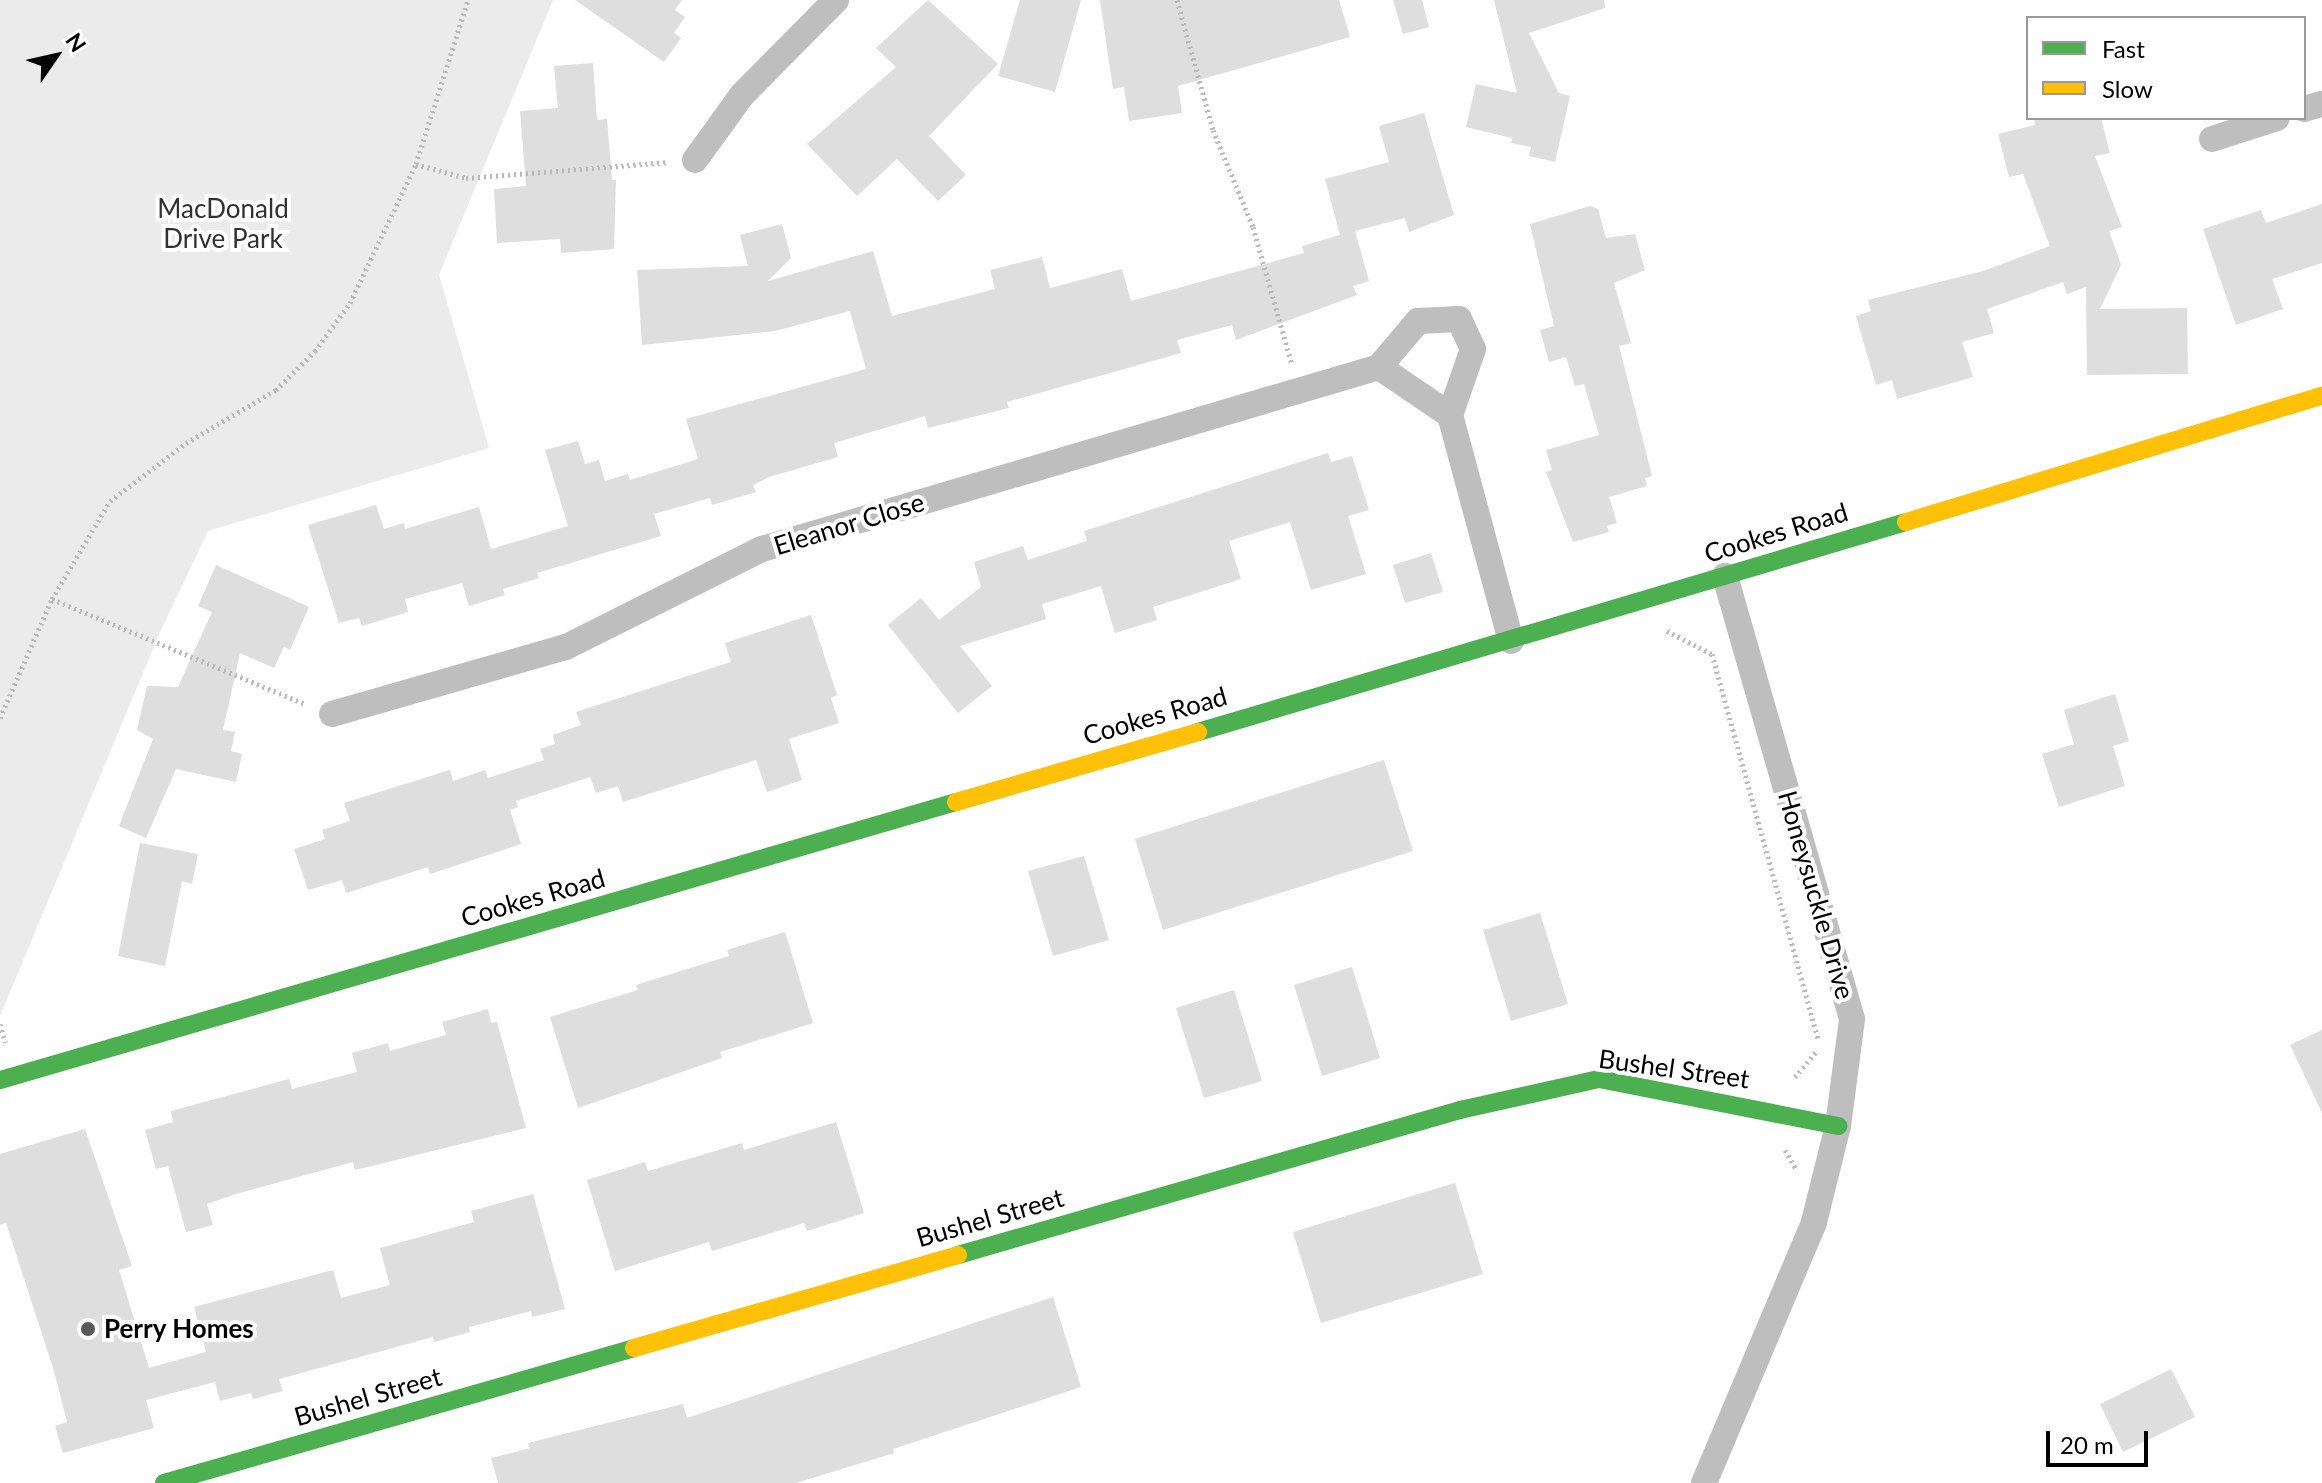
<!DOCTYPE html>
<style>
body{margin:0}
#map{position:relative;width:2322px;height:1483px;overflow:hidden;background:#fff;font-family:Lato,sans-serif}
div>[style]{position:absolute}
.green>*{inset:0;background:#ebebeb}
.building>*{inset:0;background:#dedede}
.path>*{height:5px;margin-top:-2.5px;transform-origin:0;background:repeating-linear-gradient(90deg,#b9b9b9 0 2px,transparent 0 6px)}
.street>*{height:26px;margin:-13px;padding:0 13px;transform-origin:13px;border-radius:13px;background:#bebebe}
.fast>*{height:18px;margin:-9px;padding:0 9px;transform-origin:9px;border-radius:9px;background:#4caf50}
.slow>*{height:18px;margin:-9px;padding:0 9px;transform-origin:9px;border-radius:9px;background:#ffc107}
.dots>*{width:22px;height:22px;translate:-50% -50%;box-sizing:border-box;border:4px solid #fff;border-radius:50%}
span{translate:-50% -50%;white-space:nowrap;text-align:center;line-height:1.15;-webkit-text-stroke:8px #fff;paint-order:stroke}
.park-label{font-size:26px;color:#313131}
.street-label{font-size:26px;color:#000}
.poi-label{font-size:26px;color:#000;font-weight:700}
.left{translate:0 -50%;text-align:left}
.legend{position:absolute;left:2026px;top:16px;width:280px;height:104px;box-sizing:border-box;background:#fff;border:2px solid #999;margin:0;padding:10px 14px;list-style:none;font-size:24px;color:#000}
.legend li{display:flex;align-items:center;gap:16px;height:40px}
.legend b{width:40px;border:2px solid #999}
.north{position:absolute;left:16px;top:16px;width:80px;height:80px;-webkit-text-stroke:6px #fff;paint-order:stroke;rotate:56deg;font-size:22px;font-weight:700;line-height:32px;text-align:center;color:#000}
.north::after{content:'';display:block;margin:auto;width:28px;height:36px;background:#000;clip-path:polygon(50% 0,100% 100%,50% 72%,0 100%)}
.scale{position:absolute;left:2046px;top:1431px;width:102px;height:36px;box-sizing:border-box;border:4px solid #000;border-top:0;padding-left:10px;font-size:24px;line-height:28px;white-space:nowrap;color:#000;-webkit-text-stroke:6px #fff;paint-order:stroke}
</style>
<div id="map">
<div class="green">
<div style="clip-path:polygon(0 0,553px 0,439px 275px,489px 448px,208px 531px,160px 632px,0 1016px)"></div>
</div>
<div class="building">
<div style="clip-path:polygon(575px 0,682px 0,675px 10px,685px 17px,674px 33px,681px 38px,664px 62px)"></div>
<div style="clip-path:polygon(928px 0,998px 64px,929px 136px,966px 175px,938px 201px,897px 159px,857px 196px,807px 144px,896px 67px,876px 48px)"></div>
<div style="clip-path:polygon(1020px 0,1081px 0,1055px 92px,998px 76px)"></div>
<div style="clip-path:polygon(1100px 0,1339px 0,1350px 37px,1178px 86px,1182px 113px,1129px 121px,1124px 87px,1113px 89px)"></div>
<div style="clip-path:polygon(1393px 0,1422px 0,1429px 27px,1403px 34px)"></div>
<div style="clip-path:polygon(1494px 0,1604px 0,1605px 8px,1529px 33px,1559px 93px,1570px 96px,1555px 162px,1529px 156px,1531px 147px,1511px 143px,1512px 138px,1466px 127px,1476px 84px,1517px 93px)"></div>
<div style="clip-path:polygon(593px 63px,597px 120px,607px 119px,612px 180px,616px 180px,614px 249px,561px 253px,560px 239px,497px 243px,494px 189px,526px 186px,520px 111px,558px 108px,554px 66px)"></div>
<div style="clip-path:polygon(1424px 113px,1454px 215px,1409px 232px,1405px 218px,1355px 231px,1369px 281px,1353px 286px,1357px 295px,1236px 340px,1232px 325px,1177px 340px,1181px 353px,1007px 402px,1009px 408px,928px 428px,925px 416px,834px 443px,838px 457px,769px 477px,753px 485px,756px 492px,712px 505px,710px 498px,654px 514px,661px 536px,537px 573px,539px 578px,503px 589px,505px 595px,469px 606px,462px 583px,405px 599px,408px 612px,362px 626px,359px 618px,339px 623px,308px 525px,376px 505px,384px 529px,404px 523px,405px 529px,479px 507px,491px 549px,568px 526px,545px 450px,578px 441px,585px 464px,599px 460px,605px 481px,628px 474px,630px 480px,698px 459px,686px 419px,866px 369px,850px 311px,775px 331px,642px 345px,637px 270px,748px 266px,740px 235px,782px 224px,791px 258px,768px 281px,873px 251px,892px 316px,995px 289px,990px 270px,1042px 257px,1050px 288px,1122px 269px,1131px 301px,1304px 253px,1302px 246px,1340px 235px,1325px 179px,1389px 162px,1379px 126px)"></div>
<div style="clip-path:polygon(2034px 118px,2101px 118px,2110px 153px,2095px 156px,2122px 227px,2109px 231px,2121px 265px,2100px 309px,2187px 308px,2188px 374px,2087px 375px,2086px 287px,2067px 294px,2063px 282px,1987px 309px,1994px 333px,1962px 342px,1973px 377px,1897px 399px,1892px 380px,1876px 385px,1856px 316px,1871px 311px,1868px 300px,1983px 271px,2050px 246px,2023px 174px,2009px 177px,1998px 134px,2035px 125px)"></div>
<div style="clip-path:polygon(2322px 204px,2322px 263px,2272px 279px,2283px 309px,2236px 325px,2203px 229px,2261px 210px,2266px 223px)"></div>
<div style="clip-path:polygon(1590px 206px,1598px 209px,1606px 238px,1635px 234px,1645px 270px,1614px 283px,1631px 343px,1619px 346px,1652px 476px,1645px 478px,1647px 486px,1609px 497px,1617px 523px,1607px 526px,1609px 532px,1573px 542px,1546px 472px,1552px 470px,1546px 450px,1599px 435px,1584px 384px,1575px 386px,1566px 357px,1549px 362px,1540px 330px,1554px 326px,1530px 224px)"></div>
<div style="clip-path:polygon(1328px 453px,1331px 462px,1352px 456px,1369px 510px,1348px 516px,1366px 574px,1311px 590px,1290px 522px,1229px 541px,1241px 579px,1153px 607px,1157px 620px,1115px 633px,1101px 586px,1042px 604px,1046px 619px,960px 646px,992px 686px,958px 713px,888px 625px,921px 598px,939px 620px,981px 587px,974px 562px,1023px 546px,1028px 560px,1087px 541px,1084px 531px)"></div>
<div style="clip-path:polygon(1431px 553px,1443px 592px,1405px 603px,1393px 565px)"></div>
<div style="clip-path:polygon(216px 565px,309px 607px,290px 650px,284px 647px,274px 668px,240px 653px,223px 730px,235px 732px,231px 751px,242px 754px,236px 782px,176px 769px,146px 838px,119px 826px,153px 739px,137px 730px,147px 686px,178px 687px,212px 612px,198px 606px)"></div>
<div style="clip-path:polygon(811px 615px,837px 695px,831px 698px,839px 723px,789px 739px,802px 780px,767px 792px,756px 760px,623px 802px,618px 786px,596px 793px,590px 777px,516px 801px,518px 807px,510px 810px,521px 844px,430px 874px,428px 867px,346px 893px,342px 880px,308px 890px,294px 849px,325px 839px,322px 830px,350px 821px,344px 803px,450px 770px,453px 781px,485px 770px,488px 778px,544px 760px,540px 749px,555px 744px,553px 735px,581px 725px,576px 712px,731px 662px,725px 643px)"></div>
<div style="clip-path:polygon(2115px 694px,2129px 741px,2113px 746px,2125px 786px,2059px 807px,2042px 754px,2074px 744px,2064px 710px)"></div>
<div style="clip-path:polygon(1384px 760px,1413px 851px,1163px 930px,1135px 839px)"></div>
<div style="clip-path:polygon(140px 843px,198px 854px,192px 884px,182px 881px,165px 966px,118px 956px)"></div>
<div style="clip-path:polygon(1084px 856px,1109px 940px,1053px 956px,1028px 871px)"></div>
<div style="clip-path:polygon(1540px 913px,1568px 1004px,1511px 1021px,1483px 930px)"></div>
<div style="clip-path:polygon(785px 932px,813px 1023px,720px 1052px,722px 1058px,578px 1108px,550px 1017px,638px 990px,636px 985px,729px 956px,727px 950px)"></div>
<div style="clip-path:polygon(1352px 967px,1380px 1058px,1322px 1076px,1294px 985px)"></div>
<div style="clip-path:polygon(1234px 990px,1262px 1081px,1204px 1098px,1176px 1008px)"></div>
<div style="clip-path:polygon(488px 1009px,491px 1023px,497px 1022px,526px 1128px,355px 1170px,353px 1162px,236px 1194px,207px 1204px,213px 1225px,186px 1232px,168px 1166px,156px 1169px,145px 1130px,173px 1122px,171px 1111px,289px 1079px,292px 1089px,357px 1072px,352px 1053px,388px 1043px,390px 1051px,446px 1035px,442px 1022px)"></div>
<div style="clip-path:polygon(2322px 1030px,2322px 1113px,2290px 1045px)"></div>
<div style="clip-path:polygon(836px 1122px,864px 1213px,807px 1231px,804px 1223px,712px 1251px,709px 1242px,615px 1271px,587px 1180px,645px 1162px,648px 1171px,742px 1143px,744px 1150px)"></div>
<div style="clip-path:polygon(85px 1129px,132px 1266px,119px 1270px,149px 1368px,206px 1352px,194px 1307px,333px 1270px,341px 1298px,390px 1285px,380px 1248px,474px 1222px,471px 1211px,533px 1194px,565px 1309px,532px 1317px,531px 1311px,469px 1327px,470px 1332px,434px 1342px,433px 1337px,279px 1379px,283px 1391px,253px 1399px,251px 1393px,220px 1401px,215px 1382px,146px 1400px,154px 1428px,63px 1453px,55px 1426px,67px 1422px,54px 1371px,6px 1223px,0 1225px,0 1154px)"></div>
<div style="clip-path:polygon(1455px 1183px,1483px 1274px,1321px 1323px,1293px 1232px)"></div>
<div style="clip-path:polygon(1053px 1297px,1081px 1387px,893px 1449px,894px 1453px,796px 1483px,498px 1483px,491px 1458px,530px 1448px,528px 1443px,683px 1404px,687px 1418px)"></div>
<div style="clip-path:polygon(2171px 1369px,2195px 1417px,2123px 1452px,2100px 1404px)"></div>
</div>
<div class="path">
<div style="left:1177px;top:0;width:135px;rotate:74.5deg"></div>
<div style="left:1213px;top:130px;width:105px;rotate:67.6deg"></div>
<div style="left:1253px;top:227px;width:143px;rotate:74.2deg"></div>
<div style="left:416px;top:164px;width:52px;rotate:15.6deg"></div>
<div style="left:466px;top:178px;width:203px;rotate:-4.5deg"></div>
<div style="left:52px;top:599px;width:275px;rotate:22.5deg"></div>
<div style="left:1667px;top:631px;width:51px;rotate:27.1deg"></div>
<div style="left:1712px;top:654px;width:399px;rotate:74.6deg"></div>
<div style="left:0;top:718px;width:130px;rotate:-66.4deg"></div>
<div style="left:52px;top:599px;width:114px;rotate:-59.4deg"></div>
<div style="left:110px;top:501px;width:96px;rotate:-37.3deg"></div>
<div style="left:186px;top:443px;width:104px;rotate:-30.5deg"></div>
<div style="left:276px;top:390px;width:55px;rotate:-45deg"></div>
<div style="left:315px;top:351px;width:59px;rotate:-53.9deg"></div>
<div style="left:350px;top:303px;width:154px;rotate:-64.6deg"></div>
<div style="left:416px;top:164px;width:172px;rotate:-72.4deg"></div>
<div style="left:0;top:1024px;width:19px;rotate:74deg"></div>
<div style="left:1795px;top:1077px;width:34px;rotate:-50deg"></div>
<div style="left:1785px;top:1150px;width:22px;rotate:60deg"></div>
</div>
<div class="street">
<div style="left:2304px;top:109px;width:19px;rotate:-16deg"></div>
<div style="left:2212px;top:139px;width:68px;rotate:-17.9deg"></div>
<div style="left:695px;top:160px;width:80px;rotate:-54.1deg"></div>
<div style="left:742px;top:95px;width:134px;rotate:-45.3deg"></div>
<div style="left:1379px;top:367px;width:86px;rotate:34.1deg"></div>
<div style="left:332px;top:714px;width:243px;rotate:-16deg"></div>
<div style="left:566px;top:647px;width:219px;rotate:-26.6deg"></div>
<div style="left:762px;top:549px;width:643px;rotate:-16.43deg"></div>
<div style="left:1379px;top:367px;width:60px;rotate:-49.7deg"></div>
<div style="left:1418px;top:321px;width:41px;rotate:-2.8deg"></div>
<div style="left:1459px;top:319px;width:33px;rotate:65deg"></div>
<div style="left:1473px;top:349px;width:70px;rotate:109.2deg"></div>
<div style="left:1450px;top:415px;width:234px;rotate:74.9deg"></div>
<div style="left:1704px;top:1483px;width:283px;rotate:-67.1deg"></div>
<div style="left:1814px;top:1222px;width:99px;rotate:-76deg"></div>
<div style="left:1838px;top:1126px;width:108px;rotate:-82.5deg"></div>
<div style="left:1852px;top:1019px;width:461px;rotate:-106deg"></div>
</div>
<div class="fast">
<div style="left:1198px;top:732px;width:738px;rotate:-16.52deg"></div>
<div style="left:0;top:1080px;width:996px;rotate:-16.21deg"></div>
<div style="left:958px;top:1255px;width:523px;rotate:-16.11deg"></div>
<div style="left:1460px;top:1110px;width:142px;rotate:-12.6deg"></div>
<div style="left:1599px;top:1079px;width:244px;rotate:11.1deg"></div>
<div style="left:164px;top:1483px;width:489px;rotate:-16deg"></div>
</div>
<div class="slow">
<div style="left:1906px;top:522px;width:435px;rotate:-16.9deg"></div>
<div style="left:956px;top:802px;width:252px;rotate:-16.1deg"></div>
<div style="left:634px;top:1348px;width:337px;rotate:-16deg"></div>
</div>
<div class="dots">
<div style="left:88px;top:1329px;background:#595959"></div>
</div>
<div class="park-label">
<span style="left:223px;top:224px">MacDonald<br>Drive Park</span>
</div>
<div class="street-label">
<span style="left:849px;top:524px;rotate:-17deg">Eleanor Close</span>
<span style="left:1776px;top:533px;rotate:-17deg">Cookes Road</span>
<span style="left:1155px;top:716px;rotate:-16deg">Cookes Road</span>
<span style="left:1816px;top:895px;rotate:74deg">Honeysuckle Drive</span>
<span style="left:533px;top:898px;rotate:-16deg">Cookes Road</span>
<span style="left:1674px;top:1069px;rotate:8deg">Bushel Street</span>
<span style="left:990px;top:1218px;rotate:-16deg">Bushel Street</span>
<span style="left:368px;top:1397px;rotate:-16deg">Bushel Street</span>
</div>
<div class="poi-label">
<span class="left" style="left:104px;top:1329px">Perry Homes</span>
</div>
<ul class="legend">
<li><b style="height:10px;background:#4caf50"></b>Fast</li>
<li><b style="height:10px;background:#ffc107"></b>Slow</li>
</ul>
<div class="north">N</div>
<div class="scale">20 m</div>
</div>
